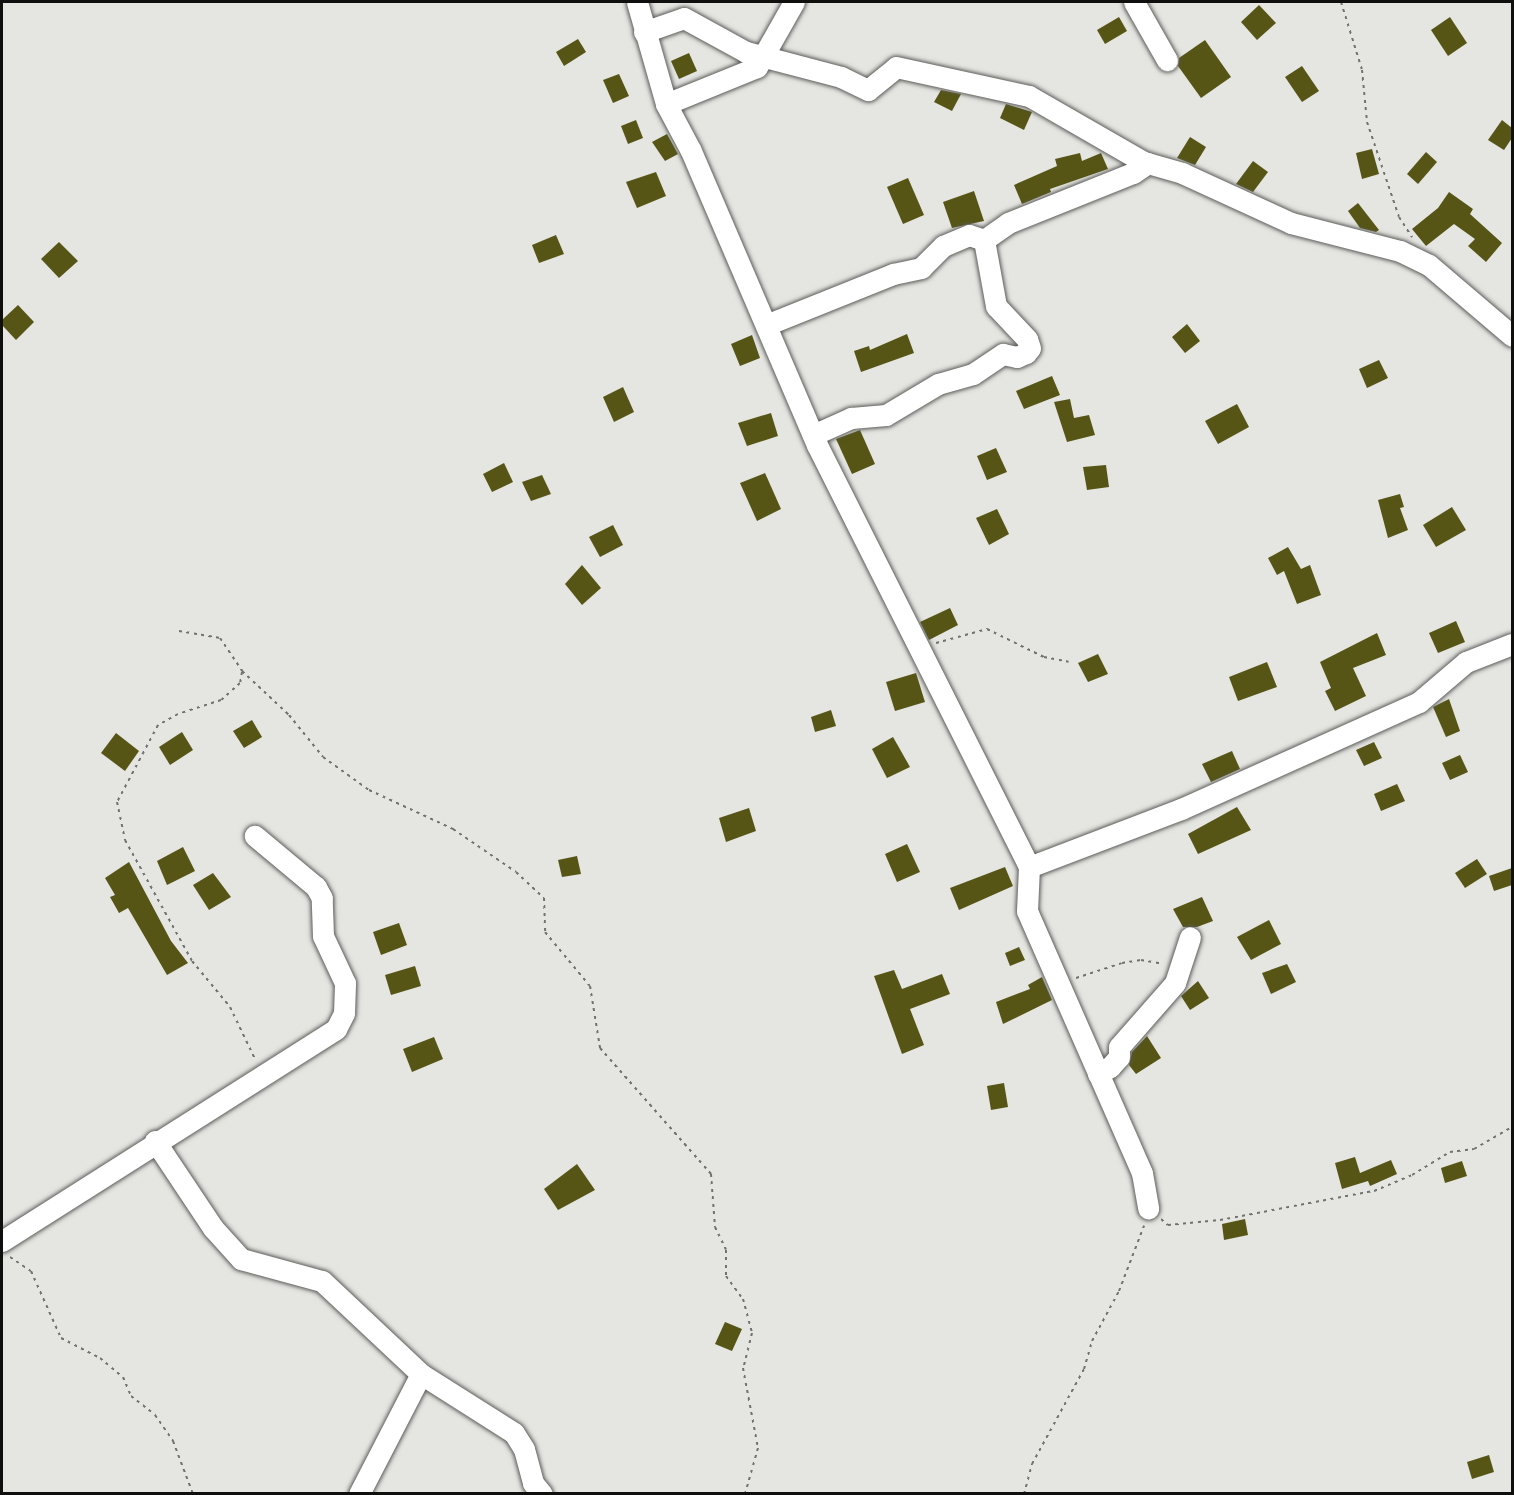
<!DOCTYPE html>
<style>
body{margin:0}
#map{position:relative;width:1514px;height:1495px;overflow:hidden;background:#e5e5e2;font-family:Roboto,sans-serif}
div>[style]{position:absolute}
.building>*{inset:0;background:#565515}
.path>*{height:2px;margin-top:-1px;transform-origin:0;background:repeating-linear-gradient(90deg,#71716f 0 3px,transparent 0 7.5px)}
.roads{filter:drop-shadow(0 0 2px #5c5c59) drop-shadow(0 0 2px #5c5c59)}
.minor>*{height:21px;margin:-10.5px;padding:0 10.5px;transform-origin:10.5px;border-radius:10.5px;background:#fff}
span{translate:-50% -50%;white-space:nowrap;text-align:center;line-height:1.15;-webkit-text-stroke:6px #e5e5e2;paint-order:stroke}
.frame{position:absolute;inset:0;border:3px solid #0f0f0e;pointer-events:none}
</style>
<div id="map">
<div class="building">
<div style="clip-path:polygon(1259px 5px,1276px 23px,1257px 40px,1241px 22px)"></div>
<div style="clip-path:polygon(1119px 17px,1127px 31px,1105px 44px,1097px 30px)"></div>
<div style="clip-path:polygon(1450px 17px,1467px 43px,1448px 56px,1431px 30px)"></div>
<div style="clip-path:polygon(578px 39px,586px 52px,564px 66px,556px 52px)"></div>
<div style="clip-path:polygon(1205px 40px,1231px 77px,1201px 98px,1178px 66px,1179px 58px)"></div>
<div style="clip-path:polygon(689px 53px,697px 71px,679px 79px,671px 61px)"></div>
<div style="clip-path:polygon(1302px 66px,1319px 91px,1302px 102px,1285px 77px)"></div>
<div style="clip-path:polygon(619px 74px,629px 96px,613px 103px,603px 80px)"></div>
<div style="clip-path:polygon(941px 90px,961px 94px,952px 111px,934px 102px)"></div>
<div style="clip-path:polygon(1006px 104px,1032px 112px,1024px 130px,1000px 118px)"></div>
<div style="clip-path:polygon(636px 120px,643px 138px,628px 144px,621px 126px)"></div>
<div style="clip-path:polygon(1502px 120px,1512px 128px,1512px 138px,1504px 150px,1488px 140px)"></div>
<div style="clip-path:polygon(667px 134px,678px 154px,665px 161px,652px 142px)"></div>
<div style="clip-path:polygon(1190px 137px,1206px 147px,1195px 165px,1177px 158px)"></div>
<div style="clip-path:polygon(1372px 149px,1379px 174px,1362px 179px,1356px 153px)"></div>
<div style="clip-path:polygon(1426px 152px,1437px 162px,1418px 184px,1407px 174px)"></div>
<div style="clip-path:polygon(1080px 153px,1082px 161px,1101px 153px,1108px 169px,1050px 189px,1051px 192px,1022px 204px,1014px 185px,1057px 166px,1055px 159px)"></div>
<div style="clip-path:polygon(1253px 161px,1268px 172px,1253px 192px,1236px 184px)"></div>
<div style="clip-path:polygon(656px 172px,666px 196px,637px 208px,626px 182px)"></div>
<div style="clip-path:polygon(908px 178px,924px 215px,903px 224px,887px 187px)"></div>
<div style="clip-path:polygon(974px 191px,984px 221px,952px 228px,943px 202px)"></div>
<div style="clip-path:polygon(1449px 192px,1473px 209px,1470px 214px,1502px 243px,1486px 262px,1468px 246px,1475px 239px,1454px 224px,1426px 246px,1412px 229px,1438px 208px)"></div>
<div style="clip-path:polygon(1358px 203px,1379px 230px,1376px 232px,1360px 228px,1348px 211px)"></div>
<div style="clip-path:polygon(556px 235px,564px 254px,539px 263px,532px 245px)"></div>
<div style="clip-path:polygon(59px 242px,78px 261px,59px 278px,41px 259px)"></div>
<div style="clip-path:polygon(18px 305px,34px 322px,16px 340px,2px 325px,2px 320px)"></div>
<div style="clip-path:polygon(1187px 324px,1200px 341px,1185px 353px,1172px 337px)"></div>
<div style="clip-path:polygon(907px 334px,914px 353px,861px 372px,854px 351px,869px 346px,870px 350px)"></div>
<div style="clip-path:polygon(752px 335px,760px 358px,740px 366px,731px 344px)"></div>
<div style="clip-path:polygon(1379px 360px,1388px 378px,1367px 388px,1359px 369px)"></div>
<div style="clip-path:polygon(1052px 376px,1060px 395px,1024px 409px,1016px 391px)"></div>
<div style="clip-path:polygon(623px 387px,634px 412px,614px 422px,603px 397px)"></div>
<div style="clip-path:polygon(1070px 399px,1074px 418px,1089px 415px,1095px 435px,1067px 442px,1054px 402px)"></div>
<div style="clip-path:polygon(1237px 404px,1249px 427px,1218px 444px,1205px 421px)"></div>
<div style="clip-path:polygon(771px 413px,778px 436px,747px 446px,738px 423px)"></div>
<div style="clip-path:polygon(860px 430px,875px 464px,852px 474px,836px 439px)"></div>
<div style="clip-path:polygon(996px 448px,1007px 472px,987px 480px,977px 456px)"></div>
<div style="clip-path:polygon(504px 463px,513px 482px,492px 492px,483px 474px)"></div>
<div style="clip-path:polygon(1106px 465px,1109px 487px,1087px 490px,1083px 467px)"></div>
<div style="clip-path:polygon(765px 473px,781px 509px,757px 521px,740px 483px)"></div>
<div style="clip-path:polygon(542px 475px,551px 494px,531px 501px,522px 482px)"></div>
<div style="clip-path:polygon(1400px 494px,1404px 507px,1400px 508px,1408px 530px,1388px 538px,1378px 500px)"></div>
<div style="clip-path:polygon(1452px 507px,1466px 530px,1436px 547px,1423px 525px)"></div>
<div style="clip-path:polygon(997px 509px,1009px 534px,989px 545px,976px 518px)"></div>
<div style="clip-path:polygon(613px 525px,623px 545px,600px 557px,589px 537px)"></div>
<div style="clip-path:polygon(1288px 547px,1301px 569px,1310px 565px,1321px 595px,1297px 604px,1284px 571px,1277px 575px,1268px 558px)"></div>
<div style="clip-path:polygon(582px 565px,601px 588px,582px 605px,565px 584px)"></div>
<div style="clip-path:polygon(950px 608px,958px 625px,929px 640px,920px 622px)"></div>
<div style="clip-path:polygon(1456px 621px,1465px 642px,1438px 653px,1429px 633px)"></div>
<div style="clip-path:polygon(1377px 633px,1386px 655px,1353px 668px,1366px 696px,1335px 711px,1325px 691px,1331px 688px,1320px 662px)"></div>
<div style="clip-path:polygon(1098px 654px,1108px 674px,1088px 682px,1078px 663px)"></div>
<div style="clip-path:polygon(1267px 662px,1277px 687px,1238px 701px,1229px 677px)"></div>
<div style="clip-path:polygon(916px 673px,925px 702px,895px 711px,886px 682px)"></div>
<div style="clip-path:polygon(1449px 699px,1460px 731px,1446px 737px,1433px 707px)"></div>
<div style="clip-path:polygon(831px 710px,836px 726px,815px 732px,811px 717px)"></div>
<div style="clip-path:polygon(252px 720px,262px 737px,244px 748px,233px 731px)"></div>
<div style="clip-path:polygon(182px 732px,193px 750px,170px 765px,159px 747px)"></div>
<div style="clip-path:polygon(116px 733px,139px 751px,125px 771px,101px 753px)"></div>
<div style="clip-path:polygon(893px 737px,910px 767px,887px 778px,872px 749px)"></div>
<div style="clip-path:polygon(1374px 742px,1382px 758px,1364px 766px,1356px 750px)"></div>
<div style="clip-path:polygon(1232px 751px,1240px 769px,1211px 782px,1202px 764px)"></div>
<div style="clip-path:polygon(1460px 755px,1468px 772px,1450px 780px,1442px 763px)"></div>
<div style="clip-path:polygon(1397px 784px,1405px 801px,1381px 811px,1374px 794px)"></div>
<div style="clip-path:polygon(1237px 807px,1251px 830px,1198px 854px,1188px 834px)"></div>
<div style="clip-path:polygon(749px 808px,756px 831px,726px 842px,719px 818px)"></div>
<div style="clip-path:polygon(907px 844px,920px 872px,897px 882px,885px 854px)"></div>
<div style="clip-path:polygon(183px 847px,195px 871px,167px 885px,157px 861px)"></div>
<div style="clip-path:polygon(577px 856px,581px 874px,562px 877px,558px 860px)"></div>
<div style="clip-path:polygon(1477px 859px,1487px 874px,1465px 888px,1455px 873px)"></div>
<div style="clip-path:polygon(129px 862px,171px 941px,188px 963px,167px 975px,128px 908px,119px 913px,110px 897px,115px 895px,105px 878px)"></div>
<div style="clip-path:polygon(1005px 867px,1013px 886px,959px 910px,950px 888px)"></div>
<div style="clip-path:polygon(1512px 868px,1512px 885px,1494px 891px,1489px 876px)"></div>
<div style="clip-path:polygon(213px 873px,231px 897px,209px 910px,193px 885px)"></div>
<div style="clip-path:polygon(1202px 897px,1213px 921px,1197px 927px,1183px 927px,1173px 909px)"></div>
<div style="clip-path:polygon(1269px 920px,1281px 944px,1251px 960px,1237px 937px)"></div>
<div style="clip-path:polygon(399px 923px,407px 945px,381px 955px,373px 932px)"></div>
<div style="clip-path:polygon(1019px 947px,1025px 960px,1010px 966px,1005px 953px)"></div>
<div style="clip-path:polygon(1287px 964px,1296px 982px,1271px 994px,1262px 973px)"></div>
<div style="clip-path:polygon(415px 966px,421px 986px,391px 995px,385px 975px)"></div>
<div style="clip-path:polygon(894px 970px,902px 989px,942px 974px,950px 994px,910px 1009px,924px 1045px,902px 1054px,874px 976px)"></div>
<div style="clip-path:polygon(1042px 977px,1052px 1000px,1003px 1024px,996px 1002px,1030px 989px,1028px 985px)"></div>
<div style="clip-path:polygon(1198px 981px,1209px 998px,1190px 1010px,1181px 996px)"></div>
<div style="clip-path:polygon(1147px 1036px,1161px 1058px,1136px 1074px,1129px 1065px,1132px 1052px)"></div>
<div style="clip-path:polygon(434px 1037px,443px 1059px,412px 1072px,403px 1049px)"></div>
<div style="clip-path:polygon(1004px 1083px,1008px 1107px,991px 1110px,987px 1086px)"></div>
<div style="clip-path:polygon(1355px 1157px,1360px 1173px,1391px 1160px,1397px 1174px,1370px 1186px,1368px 1181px,1342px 1189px,1335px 1163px)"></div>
<div style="clip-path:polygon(1462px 1161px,1467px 1176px,1445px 1183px,1441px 1168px)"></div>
<div style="clip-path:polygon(577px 1164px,595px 1190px,558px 1210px,544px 1189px)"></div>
<div style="clip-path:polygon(1245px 1219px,1248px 1235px,1224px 1240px,1222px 1224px)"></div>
<div style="clip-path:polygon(725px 1322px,742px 1329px,732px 1351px,715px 1344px)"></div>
<div style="clip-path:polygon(1489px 1455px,1494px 1472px,1472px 1479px,1467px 1462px)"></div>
</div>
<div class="path">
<div style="left:1341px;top:2px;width:71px;rotate:72.8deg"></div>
<div style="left:1362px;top:70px;width:52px;rotate:84.5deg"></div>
<div style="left:1367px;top:122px;width:100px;rotate:71.4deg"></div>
<div style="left:1399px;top:217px;width:24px;rotate:57deg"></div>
<div style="left:179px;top:631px;width:42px;rotate:9.7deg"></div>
<div style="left:220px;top:638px;width:40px;rotate:56deg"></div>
<div style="left:242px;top:671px;width:64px;rotate:43.1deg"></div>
<div style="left:289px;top:715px;width:54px;rotate:51deg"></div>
<div style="left:323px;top:757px;width:57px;rotate:35.7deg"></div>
<div style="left:369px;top:790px;width:93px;rotate:24.9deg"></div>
<div style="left:453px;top:829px;width:76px;rotate:34.3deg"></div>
<div style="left:516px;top:872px;width:38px;rotate:43deg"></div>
<div style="left:544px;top:898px;width:34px;rotate:88deg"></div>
<div style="left:545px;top:932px;width:70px;rotate:50.2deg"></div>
<div style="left:590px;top:986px;width:63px;rotate:80.8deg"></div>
<div style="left:600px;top:1048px;width:168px;rotate:48.6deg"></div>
<div style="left:711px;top:1174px;width:53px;rotate:85.7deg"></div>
<div style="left:715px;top:1227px;width:25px;rotate:64deg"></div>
<div style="left:726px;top:1250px;width:26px;rotate:90deg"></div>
<div style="left:726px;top:1276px;width:29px;rotate:54deg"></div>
<div style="left:743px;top:1299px;width:35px;rotate:75deg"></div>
<div style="left:752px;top:1333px;width:36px;rotate:104deg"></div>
<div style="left:743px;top:1368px;width:81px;rotate:79.4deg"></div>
<div style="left:758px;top:1448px;width:48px;rotate:105.8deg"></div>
<div style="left:936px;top:643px;width:53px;rotate:-15.4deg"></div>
<div style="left:987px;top:629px;width:64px;rotate:26.2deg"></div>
<div style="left:1044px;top:657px;width:25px;rotate:11deg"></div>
<div style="left:242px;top:672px;width:11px;rotate:100deg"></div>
<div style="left:240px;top:683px;width:25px;rotate:138deg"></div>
<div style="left:221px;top:700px;width:45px;rotate:162deg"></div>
<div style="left:178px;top:714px;width:23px;rotate:151deg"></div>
<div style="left:158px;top:725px;width:87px;rotate:118deg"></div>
<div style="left:117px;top:802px;width:39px;rotate:78deg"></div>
<div style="left:125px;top:840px;width:138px;rotate:61deg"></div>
<div style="left:192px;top:961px;width:60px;rotate:50.4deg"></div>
<div style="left:230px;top:1007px;width:58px;rotate:64.3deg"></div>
<div style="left:1076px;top:978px;width:48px;rotate:-18.1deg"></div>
<div style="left:1122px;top:963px;width:19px;rotate:-9deg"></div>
<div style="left:1141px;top:960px;width:22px;rotate:10deg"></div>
<div style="left:1161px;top:1219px;width:9px;rotate:41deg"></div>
<div style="left:1168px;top:1225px;width:52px;rotate:-5.5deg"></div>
<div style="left:1220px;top:1220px;width:157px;rotate:-10.7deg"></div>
<div style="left:1374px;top:1191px;width:41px;rotate:-22.8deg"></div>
<div style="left:1412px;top:1175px;width:44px;rotate:-31.2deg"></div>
<div style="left:1450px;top:1152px;width:24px;rotate:-7deg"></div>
<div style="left:1474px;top:1149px;width:44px;rotate:-30.1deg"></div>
<div style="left:10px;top:1257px;width:25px;rotate:34deg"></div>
<div style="left:31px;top:1271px;width:73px;rotate:65.9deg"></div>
<div style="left:61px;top:1338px;width:44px;rotate:27.1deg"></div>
<div style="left:100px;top:1358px;width:30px;rotate:40deg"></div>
<div style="left:123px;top:1377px;width:21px;rotate:67deg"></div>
<div style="left:131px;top:1396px;width:31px;rotate:38deg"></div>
<div style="left:155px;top:1415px;width:32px;rotate:55deg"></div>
<div style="left:173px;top:1441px;width:57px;rotate:69.3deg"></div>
<div style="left:1024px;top:1494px;width:31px;rotate:-75deg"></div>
<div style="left:1032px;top:1464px;width:108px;rotate:-61.3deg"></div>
<div style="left:1084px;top:1369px;width:29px;rotate:-74deg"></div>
<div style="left:1092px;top:1341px;width:57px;rotate:-61.6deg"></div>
<div style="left:1119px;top:1291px;width:70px;rotate:-69deg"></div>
</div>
<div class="roads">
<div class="minor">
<div style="left:637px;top:2px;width:106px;rotate:74.1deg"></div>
<div style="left:666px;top:104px;width:53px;rotate:62deg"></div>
<div style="left:691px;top:151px;width:320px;rotate:66.8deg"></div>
<div style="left:817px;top:445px;width:472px;rotate:63.3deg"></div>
<div style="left:1029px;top:867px;width:44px;rotate:92.6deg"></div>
<div style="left:1027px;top:911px;width:286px;rotate:66.3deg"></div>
<div style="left:1142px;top:1173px;width:36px;rotate:80deg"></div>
<div style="left:1134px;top:2px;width:67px;rotate:60.4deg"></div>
<div style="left:644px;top:32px;width:42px;rotate:-19.3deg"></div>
<div style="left:684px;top:18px;width:71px;rotate:28.7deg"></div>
<div style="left:746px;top:52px;width:98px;rotate:14.7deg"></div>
<div style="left:841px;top:77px;width:30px;rotate:26deg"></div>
<div style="left:868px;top:90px;width:36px;rotate:-39deg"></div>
<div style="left:896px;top:67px;width:136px;rotate:12.3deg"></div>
<div style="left:1029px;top:96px;width:133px;rotate:29.9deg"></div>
<div style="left:1144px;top:162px;width:40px;rotate:16deg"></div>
<div style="left:1182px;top:173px;width:120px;rotate:24.6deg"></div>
<div style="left:1291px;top:223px;width:113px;rotate:14.4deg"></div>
<div style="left:1400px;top:251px;width:32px;rotate:26deg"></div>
<div style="left:1429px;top:265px;width:109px;rotate:40.5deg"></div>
<div style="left:666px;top:104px;width:98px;rotate:-22.1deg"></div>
<div style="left:757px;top:67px;width:75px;rotate:-60.4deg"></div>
<div style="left:766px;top:325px;width:137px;rotate:-21.9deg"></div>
<div style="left:893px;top:274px;width:29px;rotate:-12deg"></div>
<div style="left:921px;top:268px;width:31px;rotate:-45deg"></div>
<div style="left:943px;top:246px;width:28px;rotate:-23deg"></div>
<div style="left:969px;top:235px;width:16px;rotate:18deg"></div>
<div style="left:984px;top:240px;width:29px;rotate:-35deg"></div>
<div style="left:1008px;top:223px;width:135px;rotate:-21.8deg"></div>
<div style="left:1133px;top:173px;width:18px;rotate:-34deg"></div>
<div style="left:813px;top:435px;width:42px;rotate:-24.1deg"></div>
<div style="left:851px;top:418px;width:35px;rotate:-5deg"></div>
<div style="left:886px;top:415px;width:61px;rotate:-30.8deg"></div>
<div style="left:938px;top:384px;width:36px;rotate:-16deg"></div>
<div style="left:973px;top:374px;width:36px;rotate:-34deg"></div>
<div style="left:1003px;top:354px;width:14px;rotate:12deg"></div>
<div style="left:1017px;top:357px;width:10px;rotate:-24deg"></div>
<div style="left:1026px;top:353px;width:6px;rotate:-51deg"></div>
<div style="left:1030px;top:348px;width:9px;rotate:-108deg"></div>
<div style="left:1027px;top:339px;width:45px;rotate:-133.2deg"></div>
<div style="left:996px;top:306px;width:67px;rotate:-100.3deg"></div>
<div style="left:1029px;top:867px;width:163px;rotate:-20.9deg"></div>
<div style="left:1181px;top:809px;width:261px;rotate:-24.2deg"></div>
<div style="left:1419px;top:702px;width:62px;rotate:-40.4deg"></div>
<div style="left:1466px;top:662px;width:49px;rotate:-21.4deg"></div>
<div style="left:1098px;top:1074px;width:14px;rotate:-30deg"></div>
<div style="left:1110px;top:1067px;width:13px;rotate:-48deg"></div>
<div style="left:1119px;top:1057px;width:10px;rotate:-90deg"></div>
<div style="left:1119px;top:1047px;width:85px;rotate:-48.8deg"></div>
<div style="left:1175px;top:983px;width:48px;rotate:-71.9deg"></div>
<div style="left:155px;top:1141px;width:105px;rotate:56.3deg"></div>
<div style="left:213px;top:1228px;width:42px;rotate:47.9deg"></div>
<div style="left:241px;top:1259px;width:84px;rotate:15.2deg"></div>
<div style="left:322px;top:1281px;width:136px;rotate:43.2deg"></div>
<div style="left:421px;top:1374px;width:110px;rotate:32.4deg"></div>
<div style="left:514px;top:1433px;width:19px;rotate:58deg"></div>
<div style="left:524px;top:1449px;width:35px;rotate:75deg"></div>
<div style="left:533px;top:1483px;width:14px;rotate:51deg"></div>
<div style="left:2px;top:1241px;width:396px;rotate:-32.4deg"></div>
<div style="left:336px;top:1029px;width:18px;rotate:-63deg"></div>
<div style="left:344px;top:1013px;width:30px;rotate:-88deg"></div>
<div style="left:345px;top:983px;width:52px;rotate:-115.1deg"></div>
<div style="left:323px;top:936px;width:38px;rotate:-92deg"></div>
<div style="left:322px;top:898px;width:13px;rotate:-119deg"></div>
<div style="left:316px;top:887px;width:80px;rotate:-140.1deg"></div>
<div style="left:359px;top:1494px;width:135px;rotate:-62.7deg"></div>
</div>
</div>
<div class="frame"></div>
</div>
